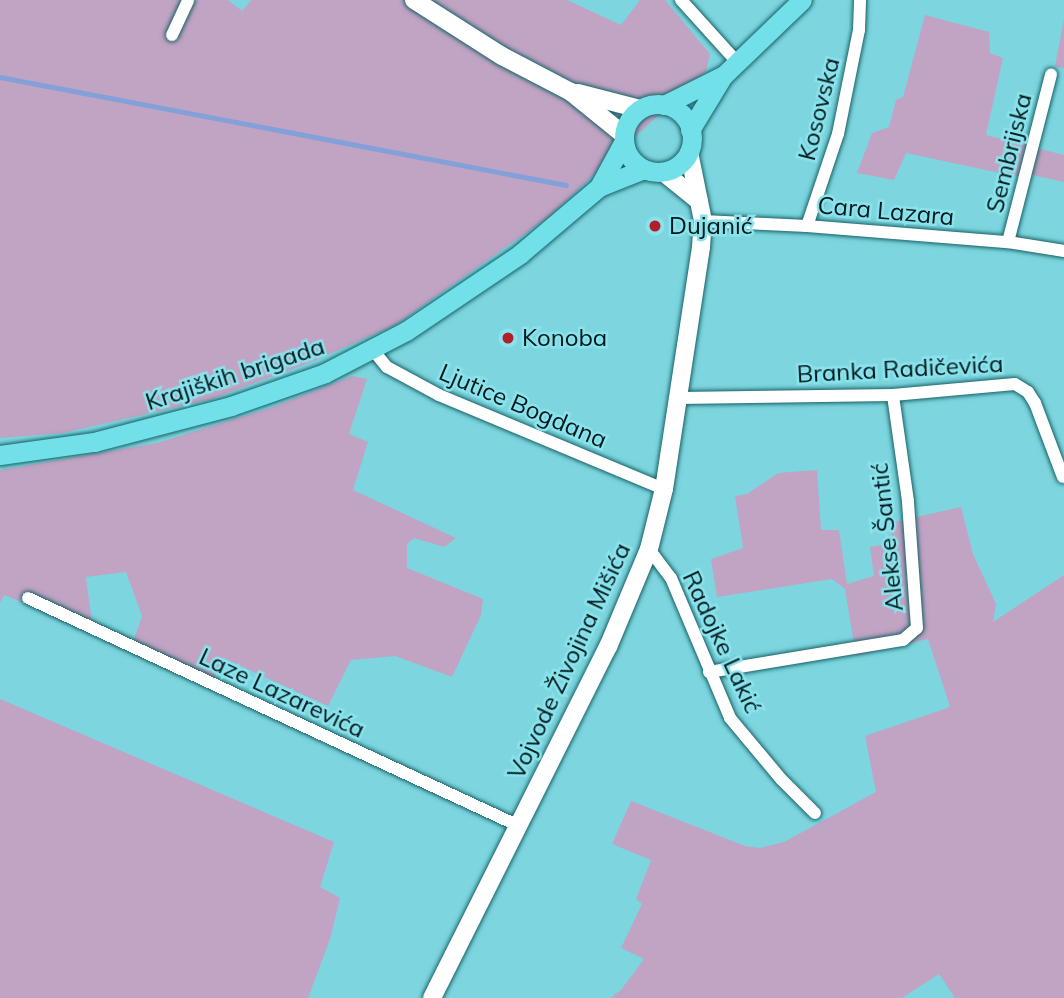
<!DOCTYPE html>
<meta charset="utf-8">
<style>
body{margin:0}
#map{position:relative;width:1064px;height:998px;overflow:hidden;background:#7dd6df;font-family:Mulish,sans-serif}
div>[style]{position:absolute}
.green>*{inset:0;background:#c1a3c4}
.stream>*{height:4.5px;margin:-2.25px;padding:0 2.25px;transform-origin:2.25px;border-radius:2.25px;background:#84a0d8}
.roads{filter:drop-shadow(0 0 2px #186268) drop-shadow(0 0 2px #186268)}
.street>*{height:12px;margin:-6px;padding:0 6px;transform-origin:6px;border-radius:6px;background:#fff}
.secondary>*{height:18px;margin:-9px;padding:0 9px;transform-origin:9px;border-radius:9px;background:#fff}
.primary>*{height:19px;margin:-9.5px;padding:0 9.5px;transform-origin:9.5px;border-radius:9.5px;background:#71e0e8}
.primary>.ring{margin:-9.5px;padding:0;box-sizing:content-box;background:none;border:19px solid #71e0e8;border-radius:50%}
.dots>*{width:19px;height:19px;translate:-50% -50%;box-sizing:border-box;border:4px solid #8ae3ec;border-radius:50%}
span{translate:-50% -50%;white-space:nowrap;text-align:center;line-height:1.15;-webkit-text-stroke:5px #8ae3ec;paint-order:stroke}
.street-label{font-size:24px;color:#00191c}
.poi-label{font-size:24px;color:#00191c}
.left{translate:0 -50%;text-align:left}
</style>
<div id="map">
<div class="green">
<div style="clip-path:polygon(0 0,228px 0,242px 11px,251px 0,567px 0,621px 25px,640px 0,665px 0,710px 54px,706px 71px,550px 216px,397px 324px,314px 361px,212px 399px,63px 433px,0 438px)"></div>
<div style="clip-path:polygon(925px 15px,989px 32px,990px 53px,1003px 58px,986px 135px,1064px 155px,1064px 182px,1028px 174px,1014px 176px,906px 153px,894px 180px,857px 173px,872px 133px,889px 127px,896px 100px,903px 97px)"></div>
<div style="clip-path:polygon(1064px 19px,1064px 68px,1055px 66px)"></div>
<div style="clip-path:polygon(352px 376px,367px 379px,349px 434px,368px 442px,353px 490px,456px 538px,444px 547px,414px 538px,407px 544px,407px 568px,483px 599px,481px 615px,452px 677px,395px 656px,351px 660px,328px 706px,223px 658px,214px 680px,131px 648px,142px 616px,126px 572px,86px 577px,93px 631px,4px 595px,0 603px,0 470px,157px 443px,270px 408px)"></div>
<div style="clip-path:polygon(817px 470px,821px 530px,839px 530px,847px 584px,874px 576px,870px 547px,893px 543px,890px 523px,961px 507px,973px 554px,996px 604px,993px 622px,1064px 575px,1064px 998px,955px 998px,939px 974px,902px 998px,610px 998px,621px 990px,644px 959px,621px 948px,642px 904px,636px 899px,651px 860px,612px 844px,631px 801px,745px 846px,760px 848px,784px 842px,876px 792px,865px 736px,950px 707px,928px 639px,856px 656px,845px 589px,832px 579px,717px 597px,711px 559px,743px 548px,735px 496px,747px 494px,778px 473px)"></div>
<div style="clip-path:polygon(0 699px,334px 842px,320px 887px,340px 898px,330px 939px,308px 998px,0 998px)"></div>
</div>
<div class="stream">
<div style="left:0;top:77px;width:576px;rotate:10.8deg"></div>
</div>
<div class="roads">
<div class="street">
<div style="left:681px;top:0;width:84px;rotate:47.9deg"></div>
<div style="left:172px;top:35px;width:38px;rotate:-65deg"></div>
<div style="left:703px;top:221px;width:104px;rotate:2.8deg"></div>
<div style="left:807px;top:226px;width:202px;rotate:4.6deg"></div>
<div style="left:1008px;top:242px;width:57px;rotate:9.1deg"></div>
<div style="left:807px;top:226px;width:97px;rotate:-71.4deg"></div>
<div style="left:838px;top:134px;width:106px;rotate:-78.6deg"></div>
<div style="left:859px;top:30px;width:30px;rotate:-88deg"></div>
<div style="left:1008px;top:242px;width:173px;rotate:-75.6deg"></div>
<div style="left:373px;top:350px;width:22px;rotate:51deg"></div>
<div style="left:387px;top:367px;width:59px;rotate:28.3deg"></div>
<div style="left:439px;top:395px;width:244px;rotate:22.7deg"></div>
<div style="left:679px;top:398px;width:214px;rotate:-0.8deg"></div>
<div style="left:893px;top:395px;width:122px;rotate:-5.2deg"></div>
<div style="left:1015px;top:384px;width:15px;rotate:32deg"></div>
<div style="left:1028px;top:392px;width:13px;rotate:58deg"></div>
<div style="left:1035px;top:403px;width:79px;rotate:69.3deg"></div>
<div style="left:649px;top:549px;width:36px;rotate:53deg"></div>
<div style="left:671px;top:578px;width:152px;rotate:67.1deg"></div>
<div style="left:730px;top:718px;width:80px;rotate:50.1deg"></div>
<div style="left:781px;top:779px;width:48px;rotate:45deg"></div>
<div style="left:28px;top:598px;width:541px;rotate:24.91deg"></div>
<div style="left:709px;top:672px;width:197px;rotate:-9.4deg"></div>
<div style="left:903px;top:640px;width:18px;rotate:-41deg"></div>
<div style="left:917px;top:628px;width:127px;rotate:-94.1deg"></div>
<div style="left:908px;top:501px;width:107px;rotate:-98.1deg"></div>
</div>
<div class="secondary">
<div style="left:414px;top:0;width:104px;rotate:32.5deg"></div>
<div style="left:502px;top:56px;width:78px;rotate:27.6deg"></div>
<div style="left:571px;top:92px;width:68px;rotate:39.1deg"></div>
<div style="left:578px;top:93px;width:64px;rotate:14.5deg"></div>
<div style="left:663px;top:172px;width:46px;rotate:38.9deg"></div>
<div style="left:432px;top:998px;width:393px;rotate:-63.4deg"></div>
<div style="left:608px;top:647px;width:106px;rotate:-67.3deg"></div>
<div style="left:649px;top:549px;width:62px;rotate:-76deg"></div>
<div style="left:664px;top:489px;width:245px;rotate:-81.3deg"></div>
<div style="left:701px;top:247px;width:26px;rotate:-86deg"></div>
<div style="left:703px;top:221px;width:70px;rotate:-101.5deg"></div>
</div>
<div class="primary">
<div class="ring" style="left:624px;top:104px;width:49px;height:49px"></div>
<div style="left:664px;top:105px;width:67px;rotate:-26.6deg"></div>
<div style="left:724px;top:75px;width:108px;rotate:-43.9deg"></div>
<div style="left:690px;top:130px;width:60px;rotate:-58.7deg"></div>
<div style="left:599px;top:187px;width:52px;rotate:-61.5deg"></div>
<div style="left:0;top:455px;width:95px;rotate:-7.9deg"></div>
<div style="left:94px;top:442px;width:142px;rotate:-14.7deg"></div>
<div style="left:231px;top:406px;width:100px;rotate:-19.3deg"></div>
<div style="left:325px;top:373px;width:91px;rotate:-27.4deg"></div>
<div style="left:406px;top:331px;width:138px;rotate:-34deg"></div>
<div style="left:520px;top:254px;width:104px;rotate:-40.3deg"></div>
<div style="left:599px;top:187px;width:48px;rotate:-21.8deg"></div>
</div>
</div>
<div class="dots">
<div style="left:655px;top:226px;background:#b11f2b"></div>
<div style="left:508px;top:338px;background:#b11f2b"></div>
</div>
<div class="street-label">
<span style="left:819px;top:109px;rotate:-76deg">Kosovska</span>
<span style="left:1009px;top:153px;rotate:-76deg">Sembrijska</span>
<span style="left:886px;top:211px;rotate:5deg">Cara Lazara</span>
<span style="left:900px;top:369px;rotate:-3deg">Branka Radičevića</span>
<span style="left:235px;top:374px;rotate:-18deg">Krajiških brigada</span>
<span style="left:523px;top:406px;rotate:23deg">Ljutice Bogdana</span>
<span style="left:887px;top:537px;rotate:-96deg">Alekse Šantić</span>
<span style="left:722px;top:642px;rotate:65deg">Radojke Lakić</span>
<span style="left:569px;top:661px;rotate:-65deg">Vojvode Živojina Mišića</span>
<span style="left:282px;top:693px;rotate:25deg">Laze Lazarevića</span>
</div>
<div class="poi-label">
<span class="left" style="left:669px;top:226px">Dujanić</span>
<span class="left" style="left:522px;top:338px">Konoba</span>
</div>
</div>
